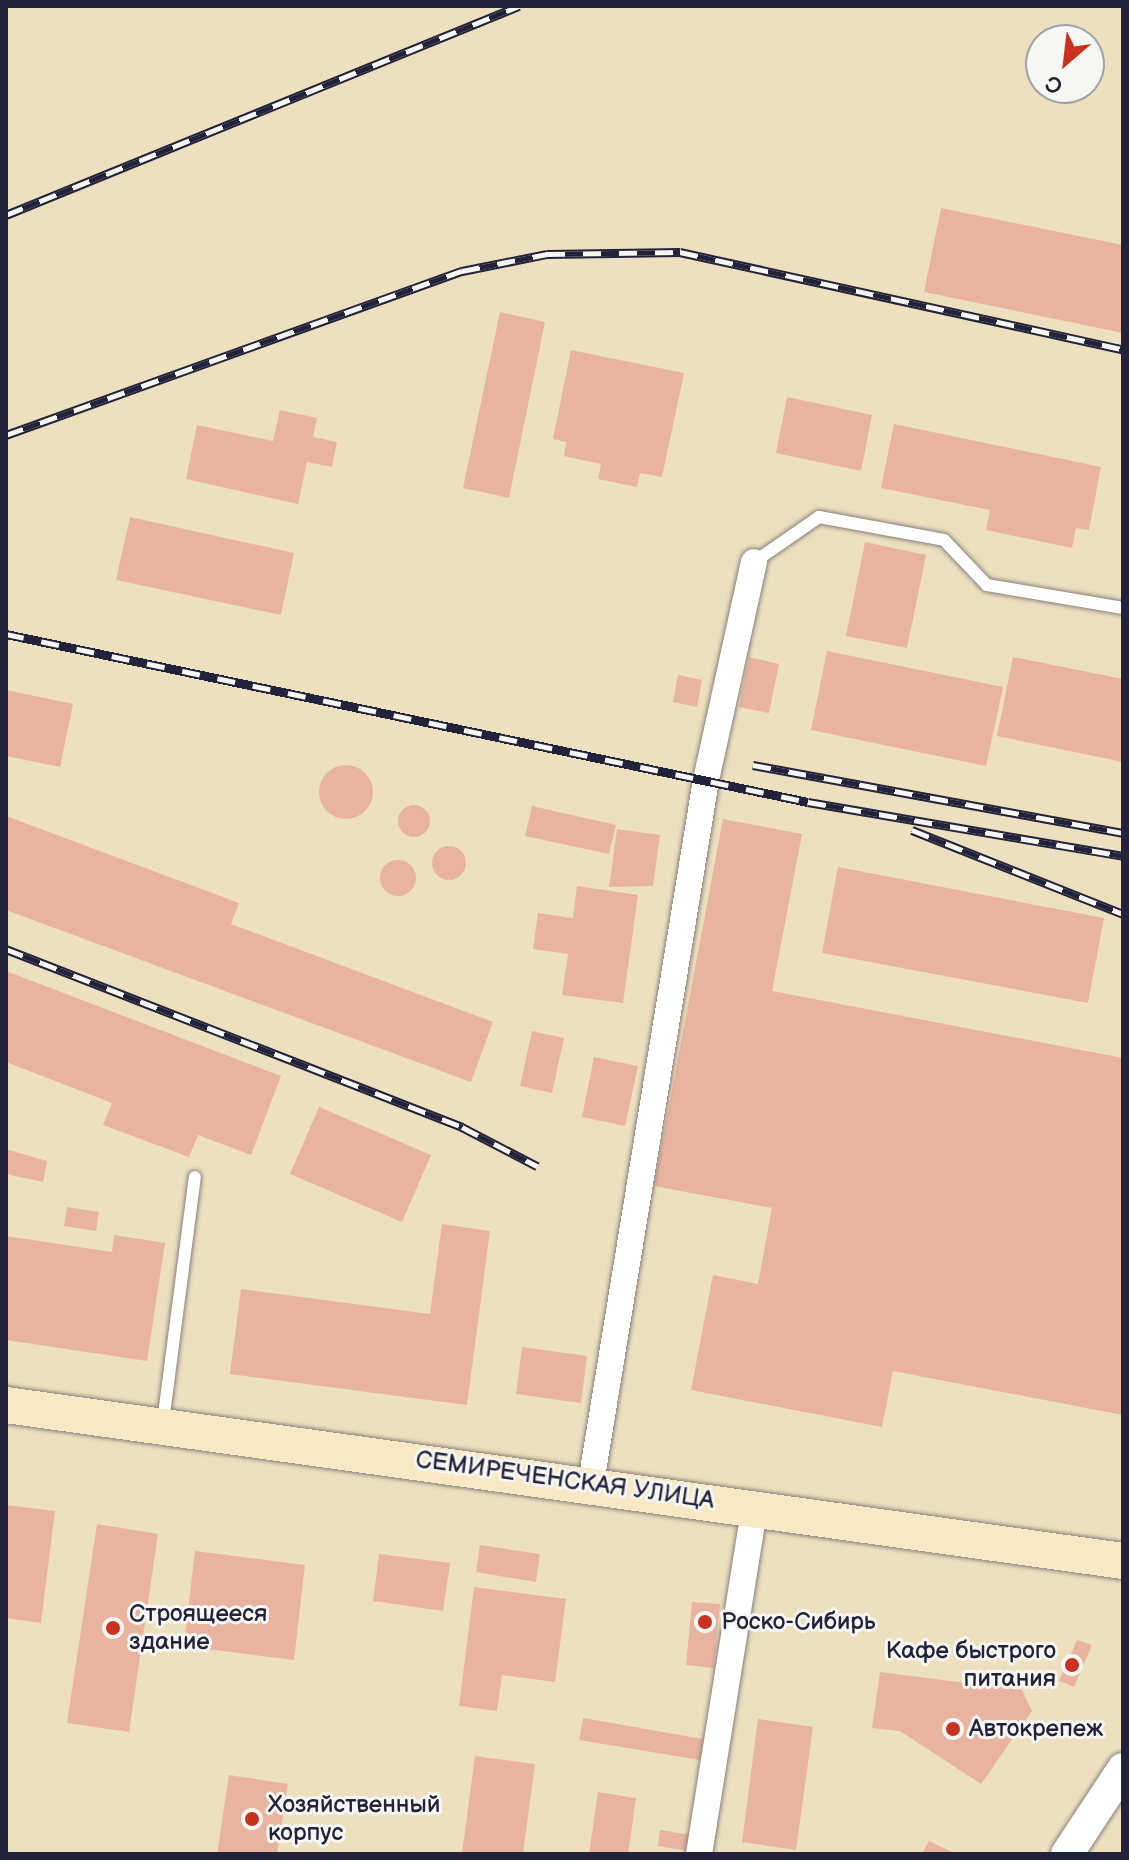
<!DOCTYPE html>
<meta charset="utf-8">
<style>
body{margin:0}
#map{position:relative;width:1129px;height:1860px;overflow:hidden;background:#ede0bf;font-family:"Balsamiq Sans",sans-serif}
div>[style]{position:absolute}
.building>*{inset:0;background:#e9b49f}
.round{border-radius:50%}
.roads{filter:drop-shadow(0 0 2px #88817d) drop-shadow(0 0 2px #88817d)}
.service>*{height:12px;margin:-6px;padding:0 6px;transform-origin:6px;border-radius:6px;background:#fff}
.minor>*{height:26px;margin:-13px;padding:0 13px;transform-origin:13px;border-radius:13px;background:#fff}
.tertiary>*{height:32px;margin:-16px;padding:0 16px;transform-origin:16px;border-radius:16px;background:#fff}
.secondary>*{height:36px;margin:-18px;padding:0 18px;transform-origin:18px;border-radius:18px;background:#f8e8c3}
.rail>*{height:9px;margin-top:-4.5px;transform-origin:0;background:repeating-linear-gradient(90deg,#f6f6f2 0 18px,#22223b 0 36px);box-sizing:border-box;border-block:2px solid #22223b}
.dots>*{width:22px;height:22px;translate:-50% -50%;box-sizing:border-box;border:4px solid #f6f6f2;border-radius:50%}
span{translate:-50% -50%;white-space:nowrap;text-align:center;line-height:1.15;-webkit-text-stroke:6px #f6f6f2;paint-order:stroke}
.street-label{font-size:24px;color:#22223b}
.poi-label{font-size:24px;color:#22223b}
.left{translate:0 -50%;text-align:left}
.right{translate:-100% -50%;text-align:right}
.frame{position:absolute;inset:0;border:8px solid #22223b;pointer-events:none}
.north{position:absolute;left:1025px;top:24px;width:80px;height:80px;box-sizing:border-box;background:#f6f6f2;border:2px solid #a1a1a9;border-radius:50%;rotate:208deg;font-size:22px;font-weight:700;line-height:32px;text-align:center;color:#22223b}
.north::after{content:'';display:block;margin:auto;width:28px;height:36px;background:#c8321e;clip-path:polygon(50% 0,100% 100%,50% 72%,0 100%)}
</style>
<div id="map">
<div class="building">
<div style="clip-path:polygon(941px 208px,1123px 245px,1123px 333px,924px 292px)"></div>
<div style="clip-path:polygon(500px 312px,545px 322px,509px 498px,463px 488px)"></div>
<div style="clip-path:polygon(571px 350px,684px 373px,662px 477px,640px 473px,637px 487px,598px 479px,601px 464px,564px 456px,566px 442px,553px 439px)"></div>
<div style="clip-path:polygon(787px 397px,872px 415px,861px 471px,776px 453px)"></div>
<div style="clip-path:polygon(280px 410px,317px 418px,313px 437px,337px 442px,332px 467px,307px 462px,298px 504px,186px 479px,197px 425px,273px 441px)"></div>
<div style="clip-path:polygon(894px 424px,1101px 467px,1089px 530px,1076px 528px,1072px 548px,986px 530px,990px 510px,881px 488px)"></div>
<div style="clip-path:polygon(130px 517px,294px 553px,281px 615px,116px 580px)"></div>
<div style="clip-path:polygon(865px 542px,926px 555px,907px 648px,846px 636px)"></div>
<div style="clip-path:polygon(827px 651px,1003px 687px,986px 766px,811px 730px)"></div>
<div style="clip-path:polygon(749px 657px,779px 664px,769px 713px,739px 707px)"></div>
<div style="clip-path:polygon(1013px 657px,1123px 679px,1123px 762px,997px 736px)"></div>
<div style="clip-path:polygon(678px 675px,702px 680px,697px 707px,673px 702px)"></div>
<div style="clip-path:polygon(6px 690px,73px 704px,60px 767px,6px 756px)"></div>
<div class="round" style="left:319px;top:765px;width:54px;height:54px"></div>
<div class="round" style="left:398px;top:805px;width:32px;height:32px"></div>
<div style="clip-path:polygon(532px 806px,616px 825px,609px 854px,525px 836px)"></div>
<div style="clip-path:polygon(6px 816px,239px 903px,231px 924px,493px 1022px,471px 1082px,6px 910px)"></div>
<div style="clip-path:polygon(723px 819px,802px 834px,772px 991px,1123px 1058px,1123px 1415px,893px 1371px,882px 1427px,691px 1390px,713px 1275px,758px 1284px,772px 1208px,654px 1186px)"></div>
<div style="clip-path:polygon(617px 829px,660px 835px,653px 886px,609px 887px)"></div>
<div class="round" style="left:432px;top:846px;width:34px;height:34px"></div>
<div class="round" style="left:380px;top:860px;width:36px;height:36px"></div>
<div style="clip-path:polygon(838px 867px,1104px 918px,1088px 1003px,822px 953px)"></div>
<div style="clip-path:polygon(577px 886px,638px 895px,623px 1003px,562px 995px,568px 954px,533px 949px,538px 913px,573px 918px)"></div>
<div style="clip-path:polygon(6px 971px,281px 1076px,251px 1155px,198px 1135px,189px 1157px,103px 1125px,112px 1103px,6px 1062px)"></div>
<div style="clip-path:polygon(532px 1031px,564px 1038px,552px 1093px,520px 1086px)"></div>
<div style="clip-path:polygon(594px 1057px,638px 1066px,625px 1126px,582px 1117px)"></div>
<div style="clip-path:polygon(319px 1107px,431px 1155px,402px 1222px,290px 1174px)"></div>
<div style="clip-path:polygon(6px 1149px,47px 1161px,43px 1182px,6px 1174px)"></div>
<div style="clip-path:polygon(67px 1207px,99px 1212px,96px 1231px,64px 1226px)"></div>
<div style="clip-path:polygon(442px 1224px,490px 1231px,467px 1405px,230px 1374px,241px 1289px,430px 1314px)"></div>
<div style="clip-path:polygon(114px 1235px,165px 1243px,147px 1361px,6px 1340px,6px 1236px,112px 1252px)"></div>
<div style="clip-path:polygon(522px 1347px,587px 1356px,581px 1403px,516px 1394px)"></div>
<div style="clip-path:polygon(6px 1505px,55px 1511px,41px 1623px,6px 1618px)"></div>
<div style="clip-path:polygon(97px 1524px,158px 1534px,129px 1732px,67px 1723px)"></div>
<div style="clip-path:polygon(480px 1545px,540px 1554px,536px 1582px,476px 1572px)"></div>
<div style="clip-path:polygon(195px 1551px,305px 1565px,294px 1660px,184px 1646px)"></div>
<div style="clip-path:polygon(379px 1554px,450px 1563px,443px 1611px,373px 1601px)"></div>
<div style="clip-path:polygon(474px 1587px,566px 1599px,555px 1682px,502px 1675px,497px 1711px,459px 1706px)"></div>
<div style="clip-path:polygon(692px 1602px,720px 1604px,714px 1668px,686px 1665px)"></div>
<div style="clip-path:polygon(1077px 1640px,1092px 1645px,1074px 1687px,1059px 1681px)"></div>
<div style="clip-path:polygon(880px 1672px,1022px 1690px,1032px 1711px,981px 1784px,900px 1731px,872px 1728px)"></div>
<div style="clip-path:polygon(583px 1718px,703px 1739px,700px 1760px,579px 1740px)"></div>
<div style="clip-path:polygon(758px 1719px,813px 1727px,796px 1850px,742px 1842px)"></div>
<div style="clip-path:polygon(475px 1756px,535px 1764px,523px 1854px,462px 1854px)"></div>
<div style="clip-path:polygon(229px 1775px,288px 1784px,277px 1854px,217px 1854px)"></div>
<div style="clip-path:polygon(598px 1792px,636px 1798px,628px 1854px,589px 1854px)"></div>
<div style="clip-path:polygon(660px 1830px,691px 1835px,688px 1851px,658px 1846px)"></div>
<div style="clip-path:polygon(929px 1841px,956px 1854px,922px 1854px)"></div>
</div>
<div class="roads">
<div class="service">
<div style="left:754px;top:562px;width:79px;rotate:-34.7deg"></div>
<div style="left:819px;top:517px;width:127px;rotate:10.4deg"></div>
<div style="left:944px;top:540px;width:62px;rotate:46.3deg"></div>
<div style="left:987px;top:585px;width:138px;rotate:9.6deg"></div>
<div style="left:163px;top:1422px;width:247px;rotate:-82.6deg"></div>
</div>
<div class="minor">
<div style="left:591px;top:1483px;width:712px;rotate:-80.71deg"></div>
<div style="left:706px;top:780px;width:223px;rotate:-77.6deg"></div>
<div style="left:699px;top:1854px;width:353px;rotate:-80.9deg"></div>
</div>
<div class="tertiary">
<div style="left:1067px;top:1854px;width:102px;rotate:-56.6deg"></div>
</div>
<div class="secondary">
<div style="left:6px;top:1405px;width:1128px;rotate:7.95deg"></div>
</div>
</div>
<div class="rail">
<div style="left:6px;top:215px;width:554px;rotate:-22.17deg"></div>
<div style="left:6px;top:435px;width:485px;rotate:-19.8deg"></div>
<div style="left:462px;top:271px;width:87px;rotate:-11.3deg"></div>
<div style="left:547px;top:254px;width:133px;rotate:-0.9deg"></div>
<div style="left:680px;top:252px;width:453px;rotate:12.4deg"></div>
<div style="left:6px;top:634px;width:819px;rotate:11.83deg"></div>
<div style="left:808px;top:802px;width:320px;rotate:9.7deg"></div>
<div style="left:753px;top:765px;width:376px;rotate:10.4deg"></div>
<div style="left:912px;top:830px;width:227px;rotate:21.7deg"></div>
<div style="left:6px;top:949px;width:490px;rotate:21.3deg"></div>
<div style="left:462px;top:1127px;width:85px;rotate:27.5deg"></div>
</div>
<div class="dots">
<div style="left:705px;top:1622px;background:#c8321e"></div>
<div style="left:113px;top:1628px;background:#c8321e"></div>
<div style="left:1072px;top:1665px;background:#c8321e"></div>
<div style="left:953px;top:1729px;background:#c8321e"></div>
<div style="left:252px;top:1819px;background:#c8321e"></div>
</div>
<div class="street-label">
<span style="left:565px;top:1480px;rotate:8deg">СЕМИРЕЧЕНСКАЯ УЛИЦА</span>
</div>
<div class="poi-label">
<span class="left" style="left:129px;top:1628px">Строящееся<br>здание</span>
<span class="left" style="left:721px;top:1622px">Роско-Сибирь</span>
<span class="right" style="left:1056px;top:1665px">Кафе быстрого<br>питания</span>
<span class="left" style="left:969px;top:1729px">Автокрепеж</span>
<span class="left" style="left:268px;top:1819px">Хозяйственный<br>корпус</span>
</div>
<div class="frame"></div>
<div class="north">С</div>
</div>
